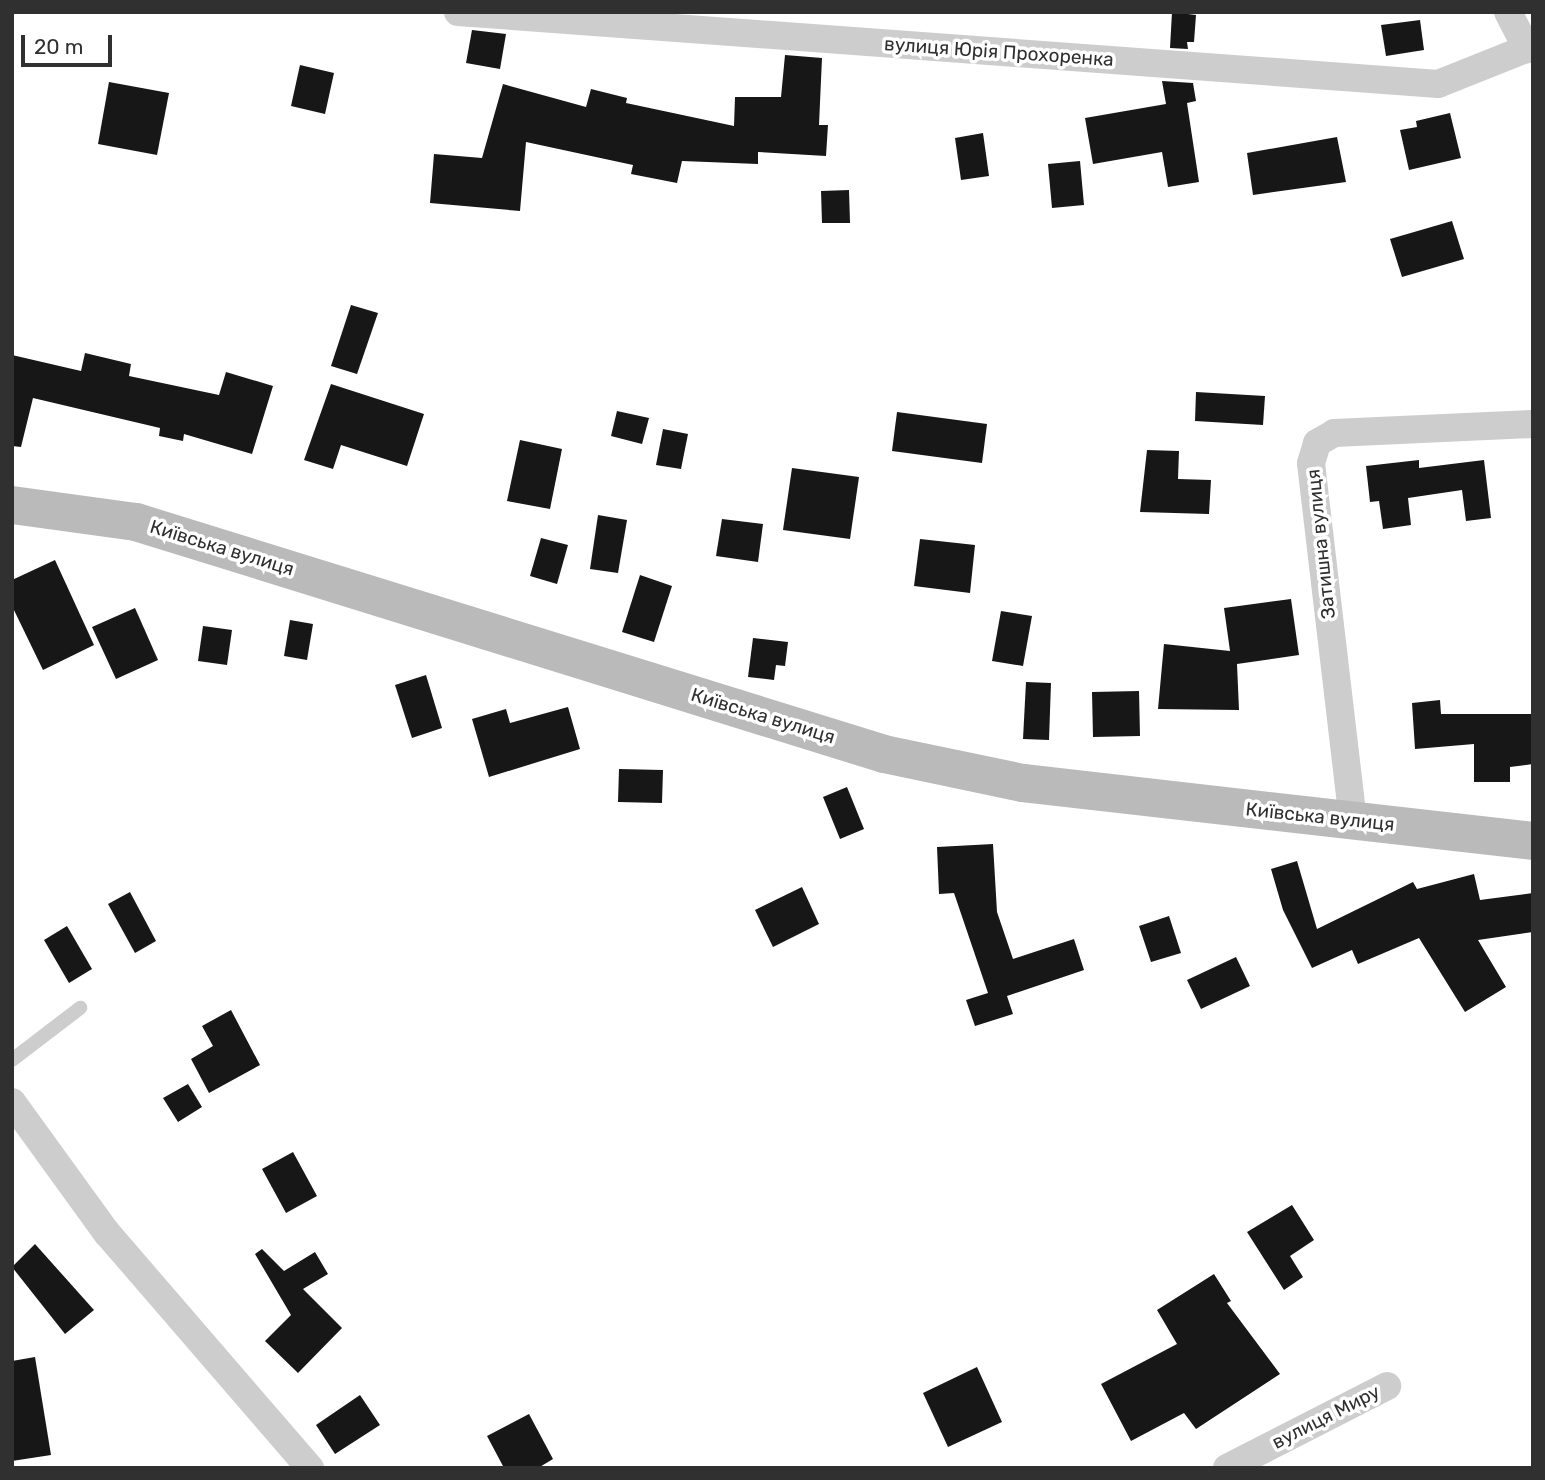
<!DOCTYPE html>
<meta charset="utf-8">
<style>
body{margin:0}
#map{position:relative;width:1545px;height:1480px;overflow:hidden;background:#fff;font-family:Rubik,sans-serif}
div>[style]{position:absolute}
.building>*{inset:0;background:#171717}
.lane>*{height:14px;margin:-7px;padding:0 7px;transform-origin:7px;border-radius:7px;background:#cdcdcd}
.street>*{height:28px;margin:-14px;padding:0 14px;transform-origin:14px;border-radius:14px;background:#cdcdcd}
.secondary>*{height:38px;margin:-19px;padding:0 19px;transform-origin:19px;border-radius:19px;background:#bababa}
span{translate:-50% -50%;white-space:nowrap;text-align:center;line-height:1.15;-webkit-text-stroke:7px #fff;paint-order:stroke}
.street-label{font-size:19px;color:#303030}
.frame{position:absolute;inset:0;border:14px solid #303030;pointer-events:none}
.scale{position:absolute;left:21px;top:35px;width:91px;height:32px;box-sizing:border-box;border:4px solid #303030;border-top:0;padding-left:9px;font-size:21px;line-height:24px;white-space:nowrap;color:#303030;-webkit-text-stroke:5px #fff;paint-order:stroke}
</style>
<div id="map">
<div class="building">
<div style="clip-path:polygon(1172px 12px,1196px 15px,1194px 42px,1187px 42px,1188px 49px,1170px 48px)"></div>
<div style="clip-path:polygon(1420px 20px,1424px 50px,1386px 56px,1381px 25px)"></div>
<div style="clip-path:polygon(472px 30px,506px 34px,500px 69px,466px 63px)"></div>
<div style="clip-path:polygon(785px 55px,822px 58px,819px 125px,828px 125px,826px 156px,758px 152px,758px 164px,682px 161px,677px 183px,631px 174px,633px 165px,526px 142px,520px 211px,430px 203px,434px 154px,482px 158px,503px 84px,586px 107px,591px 89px,627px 98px,626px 103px,734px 126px,735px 97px,781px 97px)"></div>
<div style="clip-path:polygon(300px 65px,334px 73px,325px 114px,291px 106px)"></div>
<div style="clip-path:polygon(1162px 81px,1193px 83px,1196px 101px,1187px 103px,1199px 182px,1168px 187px,1162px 152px,1093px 164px,1085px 118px,1166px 104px)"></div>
<div style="clip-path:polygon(109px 82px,169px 93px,157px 155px,98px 144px)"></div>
<div style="clip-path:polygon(1450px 113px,1461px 158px,1409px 170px,1400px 130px,1417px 127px,1416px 121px)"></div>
<div style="clip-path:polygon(983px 133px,989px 176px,961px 180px,955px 138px)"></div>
<div style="clip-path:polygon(1337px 137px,1346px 182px,1253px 195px,1247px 153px)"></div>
<div style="clip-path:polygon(1080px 161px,1084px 205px,1052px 208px,1048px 164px)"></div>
<div style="clip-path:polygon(849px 190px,850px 223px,822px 223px,821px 191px)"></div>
<div style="clip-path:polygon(1452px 221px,1464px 259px,1402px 277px,1390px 239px)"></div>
<div style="clip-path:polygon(351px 305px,378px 313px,357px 374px,331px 366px)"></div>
<div style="clip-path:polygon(85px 353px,131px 364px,129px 376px,219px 395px,226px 372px,273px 386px,252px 454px,184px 434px,183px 441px,159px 436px,160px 428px,33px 398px,21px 447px,12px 446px,12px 355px,81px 371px)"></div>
<div style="clip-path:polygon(331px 384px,424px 414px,407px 466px,341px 445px,333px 469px,304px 460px)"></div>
<div style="clip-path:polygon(1196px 392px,1265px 396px,1263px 425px,1195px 421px)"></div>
<div style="clip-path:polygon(617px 411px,649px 418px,642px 444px,611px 436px)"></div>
<div style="clip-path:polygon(897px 412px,987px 424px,982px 463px,892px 451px)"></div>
<div style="clip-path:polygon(663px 429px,688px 434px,681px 469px,656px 465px)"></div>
<div style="clip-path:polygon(520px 440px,562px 449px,550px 509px,507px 501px)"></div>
<div style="clip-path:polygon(1147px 450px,1179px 451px,1178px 479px,1211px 480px,1209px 514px,1140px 512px)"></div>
<div style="clip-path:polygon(1419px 460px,1419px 468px,1484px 460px,1491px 518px,1466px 521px,1462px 490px,1408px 498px,1411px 525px,1383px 529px,1379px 501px,1370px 502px,1366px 466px)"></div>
<div style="clip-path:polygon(792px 468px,859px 477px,850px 539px,783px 530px)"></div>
<div style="clip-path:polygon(598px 515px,627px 520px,618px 573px,590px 569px)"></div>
<div style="clip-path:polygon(722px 519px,763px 524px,758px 562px,716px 556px)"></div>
<div style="clip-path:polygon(541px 538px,568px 545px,557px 584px,530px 576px)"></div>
<div style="clip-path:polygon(920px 539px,975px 545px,970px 593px,914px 586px)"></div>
<div style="clip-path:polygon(55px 560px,94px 645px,43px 670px,12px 606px,12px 580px)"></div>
<div style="clip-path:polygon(640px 575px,672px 586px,654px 642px,622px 632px)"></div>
<div style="clip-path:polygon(1291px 599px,1299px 655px,1237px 664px,1239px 710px,1158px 709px,1164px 644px,1230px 651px,1224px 608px)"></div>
<div style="clip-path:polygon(135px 608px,158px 660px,116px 679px,92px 627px)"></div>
<div style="clip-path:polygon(1001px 611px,1032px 616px,1023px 666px,992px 661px)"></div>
<div style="clip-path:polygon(290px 620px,313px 624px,307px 660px,284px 656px)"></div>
<div style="clip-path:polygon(203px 626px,232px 630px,227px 665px,198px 661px)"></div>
<div style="clip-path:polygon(753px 638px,788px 642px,785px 666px,776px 665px,774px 680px,748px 677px)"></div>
<div style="clip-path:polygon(426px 675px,442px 728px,412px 738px,395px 685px)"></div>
<div style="clip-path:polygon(1026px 682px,1051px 683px,1049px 740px,1023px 739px)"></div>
<div style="clip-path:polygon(1139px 691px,1140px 736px,1093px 737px,1092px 692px)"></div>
<div style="clip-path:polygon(1440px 700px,1441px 714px,1533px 714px,1533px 764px,1510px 767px,1510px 782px,1474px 782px,1474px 744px,1415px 749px,1412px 703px)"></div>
<div style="clip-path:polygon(568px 707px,580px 749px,489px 777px,472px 719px,506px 709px,510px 723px)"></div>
<div style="clip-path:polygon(619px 769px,663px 770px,662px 803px,618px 802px)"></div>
<div style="clip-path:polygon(847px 787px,864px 829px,840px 839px,823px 797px)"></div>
<div style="clip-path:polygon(993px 844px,997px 912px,1013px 959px,1074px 939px,1084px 970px,1007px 996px,1013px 1014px,975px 1026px,966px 1000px,988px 993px,954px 893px,939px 894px,937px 847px)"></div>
<div style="clip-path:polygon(1297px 861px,1317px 929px,1413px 882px,1417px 889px,1474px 874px,1480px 900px,1533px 893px,1533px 932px,1478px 940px,1506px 987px,1465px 1012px,1419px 938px,1358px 964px,1352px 950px,1312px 968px,1283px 910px,1271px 869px)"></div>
<div style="clip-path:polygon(802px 887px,819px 924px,773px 947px,755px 910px)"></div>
<div style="clip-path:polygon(130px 892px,156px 941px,135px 953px,108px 904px)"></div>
<div style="clip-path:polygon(1169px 916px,1181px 953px,1151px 962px,1139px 926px)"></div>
<div style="clip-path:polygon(67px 926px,92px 969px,69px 983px,44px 940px)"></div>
<div style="clip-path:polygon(1236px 957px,1250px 986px,1201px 1009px,1187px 980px)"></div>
<div style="clip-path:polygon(231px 1010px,260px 1065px,209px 1093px,191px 1059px,213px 1046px,202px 1026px)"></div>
<div style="clip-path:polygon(188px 1084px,202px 1107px,178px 1122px,163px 1098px)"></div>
<div style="clip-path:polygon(293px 1152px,317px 1196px,286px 1213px,262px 1169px)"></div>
<div style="clip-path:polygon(1292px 1205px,1314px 1240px,1290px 1256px,1303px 1277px,1284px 1290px,1247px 1232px)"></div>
<div style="clip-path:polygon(35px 1244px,94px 1310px,65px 1334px,12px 1267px)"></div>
<div style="clip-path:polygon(262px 1249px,284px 1271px,315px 1252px,328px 1274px,303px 1289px,342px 1328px,298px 1373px,265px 1341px,291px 1315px,255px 1254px)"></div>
<div style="clip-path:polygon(1214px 1274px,1231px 1301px,1227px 1303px,1280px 1374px,1196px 1429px,1184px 1413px,1131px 1441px,1101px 1384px,1177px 1344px,1157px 1310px)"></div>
<div style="clip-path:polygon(35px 1357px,51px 1455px,12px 1461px,12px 1361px)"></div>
<div style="clip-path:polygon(977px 1367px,1002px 1422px,948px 1447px,923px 1393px)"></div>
<div style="clip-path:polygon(360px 1395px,380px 1425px,335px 1454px,316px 1425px)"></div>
<div style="clip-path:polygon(529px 1414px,553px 1459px,538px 1468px,504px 1468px,487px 1436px)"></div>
</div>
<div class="lane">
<div style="left:12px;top:1060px;width:86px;rotate:-37.4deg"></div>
</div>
<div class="street">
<div style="left:458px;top:12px;width:983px;rotate:4.2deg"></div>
<div style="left:1438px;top:84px;width:102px;rotate:-21.8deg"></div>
<div style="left:1508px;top:12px;width:42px;rotate:62.8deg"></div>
<div style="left:1353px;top:821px;width:360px;rotate:-96.7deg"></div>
<div style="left:1311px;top:463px;width:21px;rotate:-73deg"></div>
<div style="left:1317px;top:443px;width:20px;rotate:-30deg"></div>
<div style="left:1334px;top:433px;width:199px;rotate:-2.6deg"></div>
<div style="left:12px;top:1102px;width:162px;rotate:54.1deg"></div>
<div style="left:107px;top:1233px;width:311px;rotate:49.2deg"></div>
<div style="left:1227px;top:1468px;width:180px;rotate:-27.1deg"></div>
</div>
<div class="secondary">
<div style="left:12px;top:505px;width:125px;rotate:7.8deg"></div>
<div style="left:136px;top:522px;width:783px;rotate:17.23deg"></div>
<div style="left:884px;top:754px;width:142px;rotate:11.8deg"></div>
<div style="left:1023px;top:783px;width:513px;rotate:6.49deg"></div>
</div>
<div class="street-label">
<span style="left:999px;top:52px;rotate:4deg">вулиця Юрія Прохоренка</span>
<span style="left:1321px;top:544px;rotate:-96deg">Затишна вулиця</span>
<span style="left:222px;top:548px;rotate:17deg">Київська вулиця</span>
<span style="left:763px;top:716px;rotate:17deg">Київська вулиця</span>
<span style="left:1320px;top:817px;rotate:6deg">Київська вулиця</span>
<span style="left:1326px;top:1417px;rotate:-27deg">вулиця Миру</span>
</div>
<div class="frame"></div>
<div class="scale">20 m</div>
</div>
